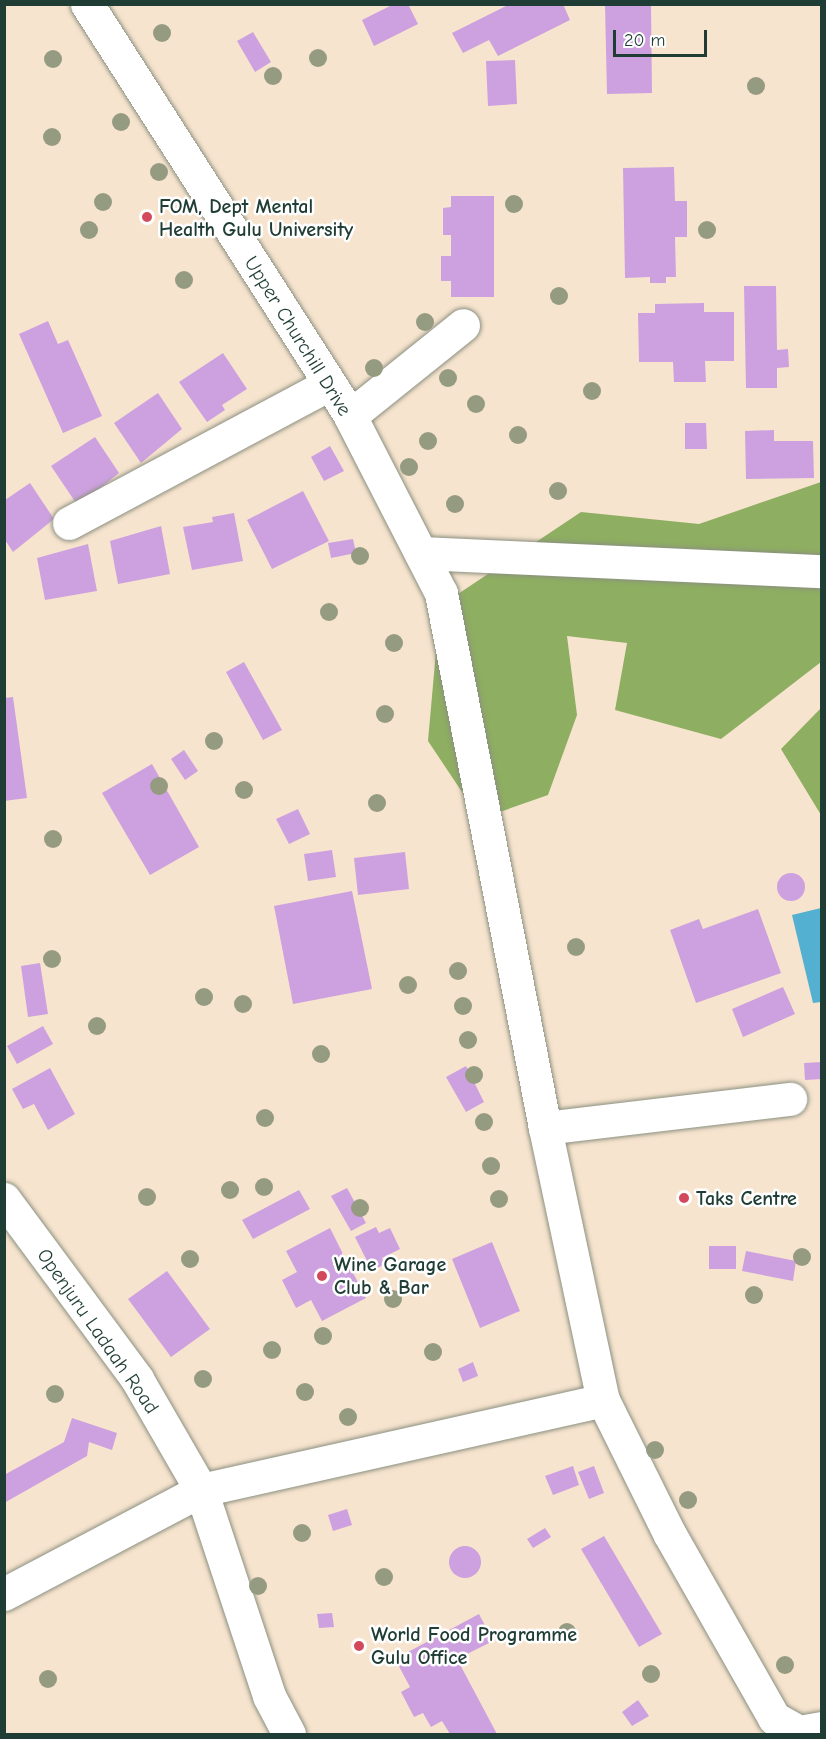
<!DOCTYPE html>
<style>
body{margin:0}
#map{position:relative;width:826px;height:1739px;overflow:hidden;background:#f7e4ce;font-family:"Comic Neue",sans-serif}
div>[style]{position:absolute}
.forest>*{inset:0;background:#8eae61}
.water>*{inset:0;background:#53b0d1}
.building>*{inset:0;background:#cda1df}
.round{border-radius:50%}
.roads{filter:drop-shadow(0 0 2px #8b9081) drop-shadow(0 0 2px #8b9081)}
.minor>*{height:33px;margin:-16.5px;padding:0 16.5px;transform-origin:16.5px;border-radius:16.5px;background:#fff}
.trees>*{width:18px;height:18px;margin:-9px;border-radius:50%;background:#959b81}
.dots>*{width:16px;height:16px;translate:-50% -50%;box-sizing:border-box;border:3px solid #fff;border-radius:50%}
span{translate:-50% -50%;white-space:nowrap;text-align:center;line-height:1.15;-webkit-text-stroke:5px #fff;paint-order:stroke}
.poi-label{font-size:20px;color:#1f3d34;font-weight:700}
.left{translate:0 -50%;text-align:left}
.street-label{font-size:20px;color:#1f3d34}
.frame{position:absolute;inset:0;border:6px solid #1f3d34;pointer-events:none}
.scale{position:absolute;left:613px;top:30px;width:94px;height:27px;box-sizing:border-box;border:3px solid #1f3d34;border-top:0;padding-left:8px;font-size:18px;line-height:21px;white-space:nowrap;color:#1f3d34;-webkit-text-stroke:4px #fff;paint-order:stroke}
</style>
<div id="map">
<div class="forest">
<div style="clip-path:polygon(821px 482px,821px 662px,721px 739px,615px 710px,627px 643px,567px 636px,577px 715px,548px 795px,480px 819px,428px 741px,440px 606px,581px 512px,699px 524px)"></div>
<div style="clip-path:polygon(821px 708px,821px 815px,781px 749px)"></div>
</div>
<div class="water">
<div style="clip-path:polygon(821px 908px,821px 1002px,813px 1003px,792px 915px)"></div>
</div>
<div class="building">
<div style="clip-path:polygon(394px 4px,408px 4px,418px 24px,374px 46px,362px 20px)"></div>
<div style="clip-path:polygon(510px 4px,563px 4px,570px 20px,498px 56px,489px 40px,463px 53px,452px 33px)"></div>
<div style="clip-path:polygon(605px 4px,651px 4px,652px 93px,607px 94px)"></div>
<div style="clip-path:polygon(253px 32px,271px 62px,255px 72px,237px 41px)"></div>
<div style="clip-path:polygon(515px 60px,517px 104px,488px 106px,486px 61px)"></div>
<div style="clip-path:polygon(674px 167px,675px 201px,687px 201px,687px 237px,675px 237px,676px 277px,666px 277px,666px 283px,650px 283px,650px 277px,625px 278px,623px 168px)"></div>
<div style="clip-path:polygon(451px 196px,494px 196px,494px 297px,451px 297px,451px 281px,441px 281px,441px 256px,451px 256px,451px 235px,443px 235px,443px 208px,451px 207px)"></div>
<div style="clip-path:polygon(744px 286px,776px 286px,777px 350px,788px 349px,789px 367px,777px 368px,777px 388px,746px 388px)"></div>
<div style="clip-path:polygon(704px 303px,704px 312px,734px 312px,734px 361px,705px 361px,706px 382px,674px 382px,673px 362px,639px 362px,638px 313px,655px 313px,655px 304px)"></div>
<div style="clip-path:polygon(48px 321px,58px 344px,68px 340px,102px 416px,63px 433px,19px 334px)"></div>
<div style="clip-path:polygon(223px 353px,247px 389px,222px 405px,225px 410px,207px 422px,179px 382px)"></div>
<div style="clip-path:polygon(158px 393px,182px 429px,141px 463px,114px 423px)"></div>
<div style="clip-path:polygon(685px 423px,706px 423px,707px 449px,685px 449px)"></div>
<div style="clip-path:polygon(774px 430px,774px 441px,813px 441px,814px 478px,746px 479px,745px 431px)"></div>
<div style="clip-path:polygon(95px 437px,119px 473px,78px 506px,51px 466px)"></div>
<div style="clip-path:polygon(330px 446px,344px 471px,324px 481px,311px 457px)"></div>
<div style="clip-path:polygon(30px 483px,54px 519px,13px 552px,5px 540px,5px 500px)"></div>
<div style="clip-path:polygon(303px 491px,329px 541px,272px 569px,247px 520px)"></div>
<div style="clip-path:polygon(234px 513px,243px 561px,192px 570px,183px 527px,213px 522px,212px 517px)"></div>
<div style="clip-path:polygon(161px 526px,170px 574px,118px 584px,110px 541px)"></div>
<div style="clip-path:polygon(353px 539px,356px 553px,331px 558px,328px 543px)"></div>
<div style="clip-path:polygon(88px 544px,97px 591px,45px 600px,37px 558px)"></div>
<div style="clip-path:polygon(244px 662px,282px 730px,263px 740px,226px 672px)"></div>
<div style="clip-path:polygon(13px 697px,27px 798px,4px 801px,4px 698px)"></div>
<div style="clip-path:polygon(184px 750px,198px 771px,185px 780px,171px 759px)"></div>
<div style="clip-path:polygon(152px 764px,199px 847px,150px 875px,102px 793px)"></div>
<div style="clip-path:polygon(298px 809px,310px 834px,289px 844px,276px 819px)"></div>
<div style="clip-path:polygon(332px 850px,336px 877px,308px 881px,304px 854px)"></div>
<div style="clip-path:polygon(405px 852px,409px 889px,358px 895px,354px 858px)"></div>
<div class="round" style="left:777px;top:873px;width:28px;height:28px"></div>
<div style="clip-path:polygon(352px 891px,372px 989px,293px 1004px,274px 906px)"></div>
<div style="clip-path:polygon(758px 909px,781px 973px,696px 1003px,670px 930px,699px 919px,703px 929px)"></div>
<div style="clip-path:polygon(40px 963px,48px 1014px,28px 1017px,21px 966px)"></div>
<div style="clip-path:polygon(783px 987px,795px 1014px,743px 1037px,732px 1009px)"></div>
<div style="clip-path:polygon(43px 1026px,53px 1044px,17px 1064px,7px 1046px)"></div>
<div style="clip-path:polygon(822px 1062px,822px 1079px,805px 1080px,804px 1063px)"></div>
<div style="clip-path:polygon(466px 1066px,484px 1102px,466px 1112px,446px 1077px)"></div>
<div style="clip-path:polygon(50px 1068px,75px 1114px,48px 1130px,34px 1104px,23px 1109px,12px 1089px)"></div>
<div style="clip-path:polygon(347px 1188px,366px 1223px,351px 1231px,331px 1196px)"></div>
<div style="clip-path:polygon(299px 1190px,310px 1209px,253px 1239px,242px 1220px)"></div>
<div style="clip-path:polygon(376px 1227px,379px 1233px,390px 1228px,400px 1249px,382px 1258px,385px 1264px,372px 1271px,355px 1237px)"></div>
<div style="clip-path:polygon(330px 1228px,345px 1258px,333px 1264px,336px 1271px,349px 1265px,366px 1298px,322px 1321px,311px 1300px,296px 1308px,282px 1280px,297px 1272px,286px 1251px)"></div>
<div style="clip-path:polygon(492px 1242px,520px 1311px,480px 1328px,452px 1259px)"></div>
<div style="clip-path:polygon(709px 1246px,736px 1246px,736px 1269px,709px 1269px)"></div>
<div style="clip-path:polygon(746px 1251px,796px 1261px,793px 1281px,742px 1271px)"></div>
<div style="clip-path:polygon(167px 1271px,210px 1329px,171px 1357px,128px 1299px)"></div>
<div style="clip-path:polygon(473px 1362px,478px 1376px,463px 1382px,458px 1369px)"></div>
<div style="clip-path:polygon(72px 1418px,117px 1433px,112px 1450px,89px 1442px,87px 1456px,4px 1503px,4px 1475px,64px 1442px)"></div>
<div style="clip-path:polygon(573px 1466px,579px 1485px,553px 1495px,545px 1476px)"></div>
<div style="clip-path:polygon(594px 1466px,604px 1493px,589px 1499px,578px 1472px)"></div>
<div style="clip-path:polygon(347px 1509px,352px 1525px,333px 1531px,328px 1515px)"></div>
<div style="clip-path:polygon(545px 1528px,551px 1537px,533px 1548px,527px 1539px)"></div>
<div style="clip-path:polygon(604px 1536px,662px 1634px,639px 1647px,581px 1549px)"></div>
<div class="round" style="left:449px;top:1546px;width:32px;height:32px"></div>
<div style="clip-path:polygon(332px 1613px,334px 1627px,319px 1628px,317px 1614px)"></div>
<div style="clip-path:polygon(479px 1614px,493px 1641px,457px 1659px,497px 1734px,450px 1734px,442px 1721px,431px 1727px,423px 1713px,414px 1717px,401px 1692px,410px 1687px,395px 1659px)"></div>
<div style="clip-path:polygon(638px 1700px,649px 1716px,632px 1726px,622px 1712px)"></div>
</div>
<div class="roads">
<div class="minor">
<div style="left:87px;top:4px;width:489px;rotate:57.4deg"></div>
<div style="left:350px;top:416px;width:199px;rotate:62.8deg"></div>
<div style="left:441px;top:593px;width:545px;rotate:79deg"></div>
<div style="left:545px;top:1128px;width:278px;rotate:78deg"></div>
<div style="left:350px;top:416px;width:145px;rotate:-38.8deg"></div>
<div style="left:69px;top:523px;width:295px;rotate:-28.1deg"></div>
<div style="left:421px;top:553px;width:401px;rotate:2.6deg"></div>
<div style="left:545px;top:1128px;width:247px;rotate:-6.8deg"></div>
<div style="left:4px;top:1199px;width:224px;rotate:53.5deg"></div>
<div style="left:137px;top:1379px;width:128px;rotate:60deg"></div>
<div style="left:201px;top:1490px;width:217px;rotate:71.7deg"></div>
<div style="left:269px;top:1696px;width:43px;rotate:62.2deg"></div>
<div style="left:4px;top:1594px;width:223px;rotate:-27.8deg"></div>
<div style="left:201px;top:1490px;width:412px;rotate:-12.6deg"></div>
<div style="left:603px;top:1400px;width:148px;rotate:63.6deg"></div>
<div style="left:669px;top:1533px;width:213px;rotate:60.4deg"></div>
<div style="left:774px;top:1718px;width:29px;rotate:29deg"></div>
<div style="left:799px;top:1732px;width:23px;rotate:-10deg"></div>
</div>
</div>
<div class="trees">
<div style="left:162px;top:33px"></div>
<div style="left:318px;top:58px"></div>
<div style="left:53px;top:59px"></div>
<div style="left:273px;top:76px"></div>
<div style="left:756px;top:86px"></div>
<div style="left:121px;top:122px"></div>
<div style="left:52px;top:137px"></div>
<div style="left:159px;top:172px"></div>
<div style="left:103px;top:202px"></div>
<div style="left:514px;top:204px"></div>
<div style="left:89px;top:230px"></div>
<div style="left:707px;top:230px"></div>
<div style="left:184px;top:280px"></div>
<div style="left:559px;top:296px"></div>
<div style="left:425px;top:322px"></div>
<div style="left:374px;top:368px"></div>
<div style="left:448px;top:378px"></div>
<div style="left:592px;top:391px"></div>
<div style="left:476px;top:404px"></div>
<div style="left:518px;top:435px"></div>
<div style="left:428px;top:441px"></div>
<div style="left:409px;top:467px"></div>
<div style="left:558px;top:491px"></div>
<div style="left:455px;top:504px"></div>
<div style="left:360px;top:556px"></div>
<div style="left:329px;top:612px"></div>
<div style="left:394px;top:643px"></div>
<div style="left:385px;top:714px"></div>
<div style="left:214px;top:741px"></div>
<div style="left:159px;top:786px"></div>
<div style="left:244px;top:790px"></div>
<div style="left:377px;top:803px"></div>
<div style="left:53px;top:839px"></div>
<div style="left:576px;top:947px"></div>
<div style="left:52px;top:959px"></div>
<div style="left:458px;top:971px"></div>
<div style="left:408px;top:985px"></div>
<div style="left:204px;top:997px"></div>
<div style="left:243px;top:1004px"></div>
<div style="left:463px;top:1006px"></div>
<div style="left:97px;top:1026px"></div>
<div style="left:468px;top:1040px"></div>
<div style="left:321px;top:1054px"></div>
<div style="left:474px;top:1075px"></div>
<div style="left:265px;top:1118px"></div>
<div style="left:484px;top:1122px"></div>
<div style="left:491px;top:1166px"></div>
<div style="left:264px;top:1187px"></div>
<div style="left:230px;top:1190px"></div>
<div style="left:147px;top:1197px"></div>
<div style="left:499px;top:1199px"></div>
<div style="left:360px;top:1208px"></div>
<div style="left:802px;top:1257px"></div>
<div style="left:190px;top:1259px"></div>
<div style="left:754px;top:1295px"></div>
<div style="left:393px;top:1299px"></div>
<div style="left:323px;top:1336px"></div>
<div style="left:272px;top:1350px"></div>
<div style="left:433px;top:1352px"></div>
<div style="left:203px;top:1379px"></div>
<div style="left:305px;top:1392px"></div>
<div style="left:55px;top:1394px"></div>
<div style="left:348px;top:1417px"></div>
<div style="left:655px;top:1450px"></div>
<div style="left:688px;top:1500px"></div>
<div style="left:302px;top:1533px"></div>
<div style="left:384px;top:1577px"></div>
<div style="left:258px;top:1586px"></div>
<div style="left:567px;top:1632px"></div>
<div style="left:785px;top:1665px"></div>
<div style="left:651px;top:1674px"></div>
<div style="left:48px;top:1679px"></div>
</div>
<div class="dots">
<div style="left:147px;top:217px;background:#d1495b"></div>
<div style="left:684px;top:1198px;background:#d1495b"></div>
<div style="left:322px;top:1276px;background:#d1495b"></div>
<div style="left:359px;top:1646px;background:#d1495b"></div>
</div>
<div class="poi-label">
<span class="left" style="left:159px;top:218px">FOM, Dept Mental<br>Health Gulu University</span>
<span class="left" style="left:696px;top:1198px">Taks Centre</span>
<span class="left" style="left:334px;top:1276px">Wine Garage<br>Club &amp; Bar</span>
<span class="left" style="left:371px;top:1646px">World Food Programme<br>Gulu Office</span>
</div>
<div class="street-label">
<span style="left:298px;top:336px;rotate:58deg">Upper Churchill Drive</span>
<span style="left:98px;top:1331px;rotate:55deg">Openjuru Ladaah Road</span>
</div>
<div class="frame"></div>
<div class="scale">20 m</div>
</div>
